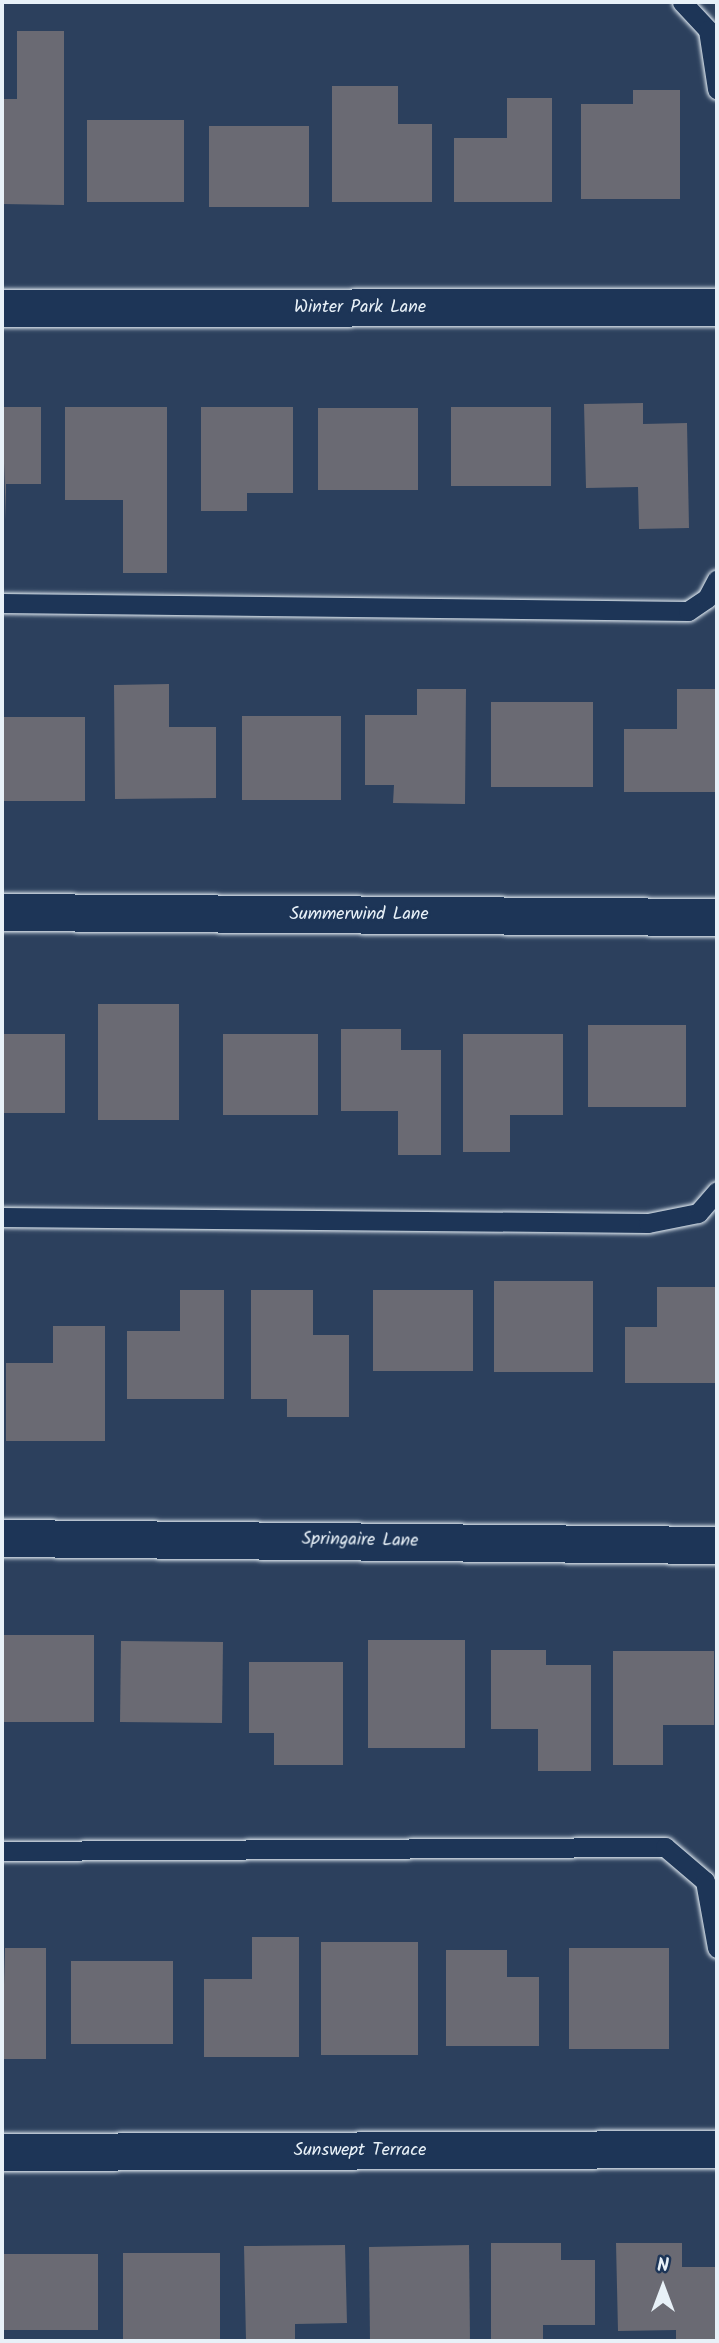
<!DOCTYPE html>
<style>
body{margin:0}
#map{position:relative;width:719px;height:2343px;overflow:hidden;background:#2c405d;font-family:Kalam,sans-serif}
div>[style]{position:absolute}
.building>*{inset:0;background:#6a6a73}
.roads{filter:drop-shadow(0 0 2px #e8f1f8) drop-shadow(0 0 2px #e8f1f8)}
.service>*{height:19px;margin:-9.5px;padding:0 9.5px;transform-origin:9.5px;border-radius:9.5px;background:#1d3557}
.minor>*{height:37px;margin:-18.5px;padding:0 18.5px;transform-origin:18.5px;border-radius:18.5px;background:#1d3557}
span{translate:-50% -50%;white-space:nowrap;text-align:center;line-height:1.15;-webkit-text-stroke:5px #1d3557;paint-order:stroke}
.street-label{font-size:18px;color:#e8f1f8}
.frame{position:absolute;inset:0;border:4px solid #e8f1f8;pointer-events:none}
.north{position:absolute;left:628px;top:2252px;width:70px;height:70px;-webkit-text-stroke:5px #1d3557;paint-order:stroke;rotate:0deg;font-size:19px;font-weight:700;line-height:28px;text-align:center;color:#e8f1f8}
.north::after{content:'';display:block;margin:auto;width:24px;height:32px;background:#e8f1f8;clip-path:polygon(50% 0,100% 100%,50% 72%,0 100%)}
</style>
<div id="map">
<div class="building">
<div style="clip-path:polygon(17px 31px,64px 31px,64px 205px,2px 204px,2px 99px,17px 99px)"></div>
<div style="clip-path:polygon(332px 86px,398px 86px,398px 124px,432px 124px,432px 202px,332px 202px)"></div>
<div style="clip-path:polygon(633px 90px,680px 90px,680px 199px,581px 199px,581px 104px,633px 104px)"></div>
<div style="clip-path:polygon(507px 98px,552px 98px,552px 202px,454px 202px,454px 138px,507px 138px)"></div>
<div style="clip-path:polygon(87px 120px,184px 120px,184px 202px,87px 202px)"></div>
<div style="clip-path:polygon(209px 126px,309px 126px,309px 207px,209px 207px)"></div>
<div style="clip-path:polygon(643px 403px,643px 424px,687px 423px,689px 528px,639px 529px,638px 487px,586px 488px,584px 404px)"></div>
<div style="clip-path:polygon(2px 407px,41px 407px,41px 484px,6px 484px,6px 520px)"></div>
<div style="clip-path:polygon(65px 407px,167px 407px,167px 573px,123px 573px,123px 500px,65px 500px)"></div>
<div style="clip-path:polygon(201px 407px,293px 407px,293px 493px,247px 493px,247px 511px,201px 511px)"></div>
<div style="clip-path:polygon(451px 407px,551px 407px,551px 486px,451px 486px)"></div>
<div style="clip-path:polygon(318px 408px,418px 408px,418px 490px,318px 490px)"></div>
<div style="clip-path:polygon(169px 684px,169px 727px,216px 727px,216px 798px,115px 799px,114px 685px)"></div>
<div style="clip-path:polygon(417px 689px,466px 689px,465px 804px,393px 803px,394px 785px,365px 785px,365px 715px,417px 715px)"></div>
<div style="clip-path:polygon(677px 689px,717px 689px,717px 792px,624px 792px,624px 729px,677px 729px)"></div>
<div style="clip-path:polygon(491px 702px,593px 702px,593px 787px,491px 787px)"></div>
<div style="clip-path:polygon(242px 716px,341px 716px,341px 800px,242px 800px)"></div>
<div style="clip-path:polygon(2px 717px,85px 717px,85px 801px,2px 801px)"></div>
<div style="clip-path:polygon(98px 1004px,179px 1004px,179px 1120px,98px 1120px)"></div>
<div style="clip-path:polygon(588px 1025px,686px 1025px,686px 1107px,588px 1107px)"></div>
<div style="clip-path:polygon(341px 1029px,401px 1029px,401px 1050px,441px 1050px,441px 1155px,398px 1155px,398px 1111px,341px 1111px)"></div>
<div style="clip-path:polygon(2px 1034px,65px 1034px,65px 1113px,2px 1113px)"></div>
<div style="clip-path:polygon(223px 1034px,318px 1034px,318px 1115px,223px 1115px)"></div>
<div style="clip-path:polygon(463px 1034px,563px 1034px,563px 1115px,510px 1115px,510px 1152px,463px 1152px)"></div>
<div style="clip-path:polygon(494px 1281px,593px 1281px,593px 1372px,494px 1372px)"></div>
<div style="clip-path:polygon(657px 1287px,717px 1287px,717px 1383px,625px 1383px,625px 1327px,657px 1327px)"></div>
<div style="clip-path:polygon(180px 1290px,224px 1290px,224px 1399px,127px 1399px,127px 1331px,180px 1331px)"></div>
<div style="clip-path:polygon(251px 1290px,313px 1290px,313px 1335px,349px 1335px,349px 1417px,287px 1417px,287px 1399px,251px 1399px)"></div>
<div style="clip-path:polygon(373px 1290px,473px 1290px,473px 1371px,373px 1371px)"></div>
<div style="clip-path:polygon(53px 1326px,105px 1326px,105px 1441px,6px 1441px,6px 1363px,53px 1363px)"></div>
<div style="clip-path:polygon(2px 1635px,94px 1635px,94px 1722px,2px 1722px)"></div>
<div style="clip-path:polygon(368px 1640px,465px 1640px,465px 1748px,368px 1748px)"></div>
<div style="clip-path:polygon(121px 1641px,223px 1642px,222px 1723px,120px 1722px)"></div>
<div style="clip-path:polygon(491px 1650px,546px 1650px,546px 1665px,591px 1665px,591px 1771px,538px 1771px,538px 1729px,491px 1729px)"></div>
<div style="clip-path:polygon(613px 1651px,714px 1651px,714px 1725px,663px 1725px,663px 1765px,613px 1765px)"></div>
<div style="clip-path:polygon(249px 1662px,343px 1662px,343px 1765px,274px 1765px,274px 1733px,249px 1733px)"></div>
<div style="clip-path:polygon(252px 1937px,299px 1937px,299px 2057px,204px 2057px,204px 1979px,252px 1979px)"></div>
<div style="clip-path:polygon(321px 1942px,418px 1942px,418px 2055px,321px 2055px)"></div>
<div style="clip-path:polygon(5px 1948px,46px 1948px,46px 2059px,2px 2059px)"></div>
<div style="clip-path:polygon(569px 1948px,669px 1948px,669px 2049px,569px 2049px)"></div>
<div style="clip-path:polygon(446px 1950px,507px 1950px,507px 1977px,539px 1977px,539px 2046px,446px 2046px)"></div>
<div style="clip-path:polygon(71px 1961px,173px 1961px,173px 2044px,71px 2044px)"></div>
<div style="clip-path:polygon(491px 2243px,561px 2243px,561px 2260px,595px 2260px,595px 2325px,543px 2325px,543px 2341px,491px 2341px)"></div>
<div style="clip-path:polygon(616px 2243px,682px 2243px,682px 2267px,717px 2267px,717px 2341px,676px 2341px,676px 2330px,618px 2331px)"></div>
<div style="clip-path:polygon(345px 2245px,347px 2323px,295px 2324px,295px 2341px,246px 2341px,244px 2246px)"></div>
<div style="clip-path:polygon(469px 2245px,470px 2341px,370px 2341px,369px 2247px)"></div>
<div style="clip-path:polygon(123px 2253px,220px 2253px,220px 2341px,123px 2341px)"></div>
<div style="clip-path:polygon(2px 2254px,98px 2254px,98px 2330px,2px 2330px)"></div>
</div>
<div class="roads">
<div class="service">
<div style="left:682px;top:2px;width:38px;rotate:47deg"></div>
<div style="left:708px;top:30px;width:60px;rotate:81.3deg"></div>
<div style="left:2px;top:603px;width:686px;rotate:0.67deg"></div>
<div style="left:688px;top:611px;width:23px;rotate:-34deg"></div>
<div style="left:707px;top:598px;width:21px;rotate:-62deg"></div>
<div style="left:2px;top:1217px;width:646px;rotate:0.53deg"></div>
<div style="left:648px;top:1223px;width:51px;rotate:-11.3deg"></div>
<div style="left:698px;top:1213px;width:29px;rotate:-49deg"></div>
<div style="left:2px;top:1851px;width:663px;rotate:-0.35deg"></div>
<div style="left:665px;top:1847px;width:52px;rotate:40.4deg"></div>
<div style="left:705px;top:1881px;width:68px;rotate:79.8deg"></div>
</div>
<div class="minor">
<div style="left:2px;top:308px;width:715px;rotate:-0.08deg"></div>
<div style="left:2px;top:912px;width:715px;rotate:0.4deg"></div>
<div style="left:2px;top:1538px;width:715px;rotate:0.56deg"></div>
<div style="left:2px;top:2152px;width:715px;rotate:-0.24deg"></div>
</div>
</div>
<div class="street-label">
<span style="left:360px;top:308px">Winter Park Lane</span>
<span style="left:359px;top:915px">Summerwind Lane</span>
<span style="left:360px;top:1541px;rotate:1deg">Springaire Lane</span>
<span style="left:360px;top:2151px">Sunswept Terrace</span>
</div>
<div class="frame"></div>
<div class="north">N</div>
</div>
